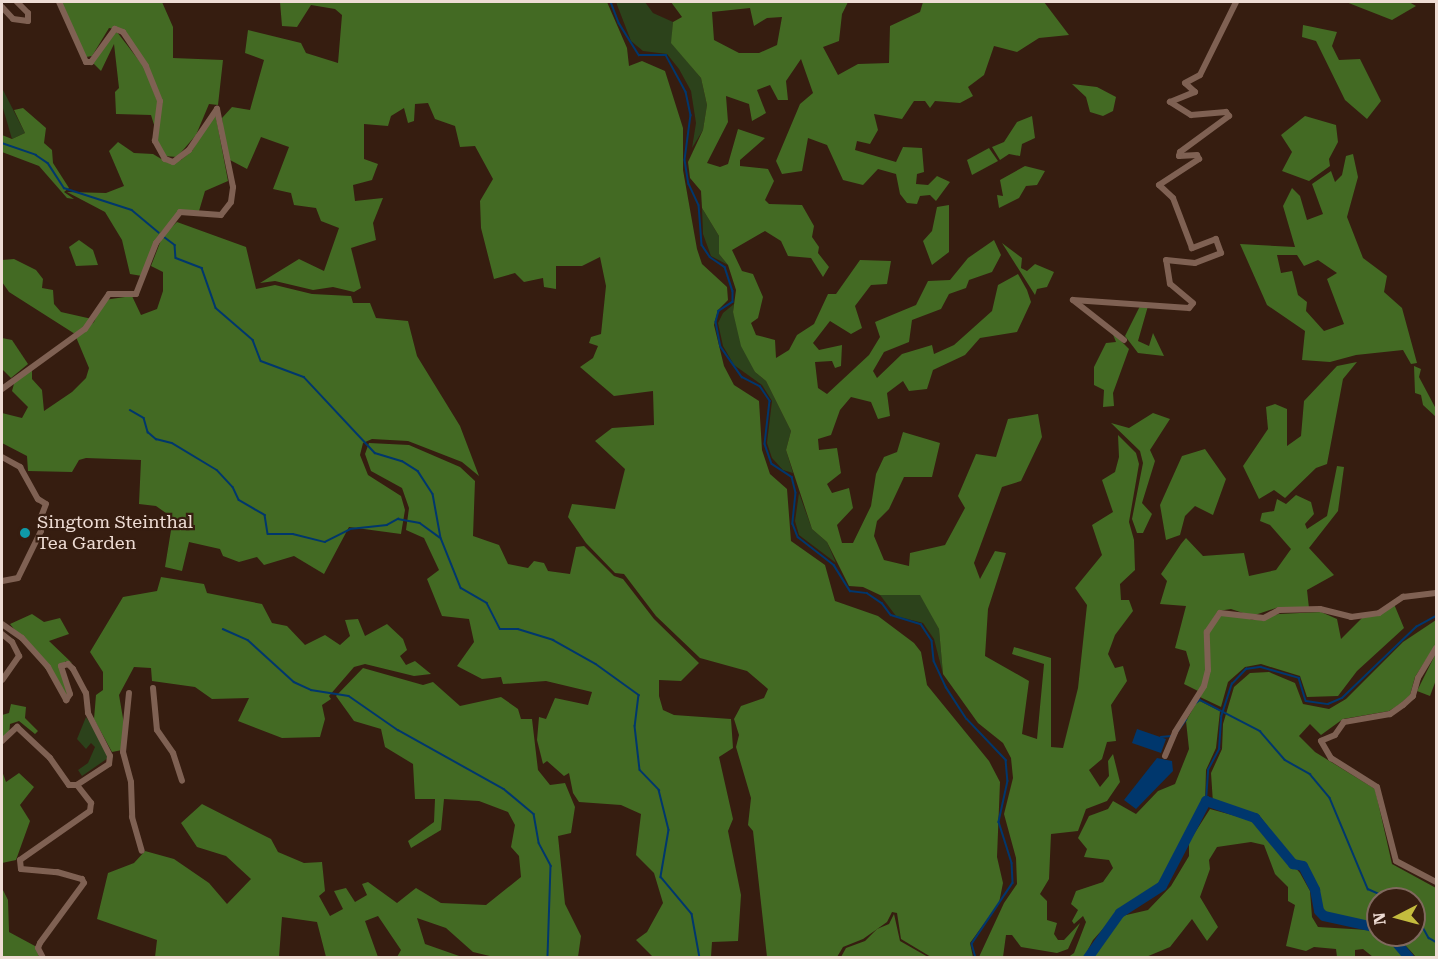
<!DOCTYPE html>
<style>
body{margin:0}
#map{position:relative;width:1438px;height:959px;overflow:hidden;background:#361d10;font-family:"Roboto Serif",serif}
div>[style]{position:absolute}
.green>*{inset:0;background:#2c421b}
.forest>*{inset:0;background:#436a23}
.water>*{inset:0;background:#00376d}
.stream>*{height:1.5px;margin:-0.75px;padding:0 0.75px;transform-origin:0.75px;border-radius:0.75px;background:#00376d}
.river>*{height:10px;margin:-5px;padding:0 5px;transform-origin:5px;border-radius:5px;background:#00376d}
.street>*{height:6px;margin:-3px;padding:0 3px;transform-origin:3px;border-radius:3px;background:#7f6153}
.dots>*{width:16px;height:16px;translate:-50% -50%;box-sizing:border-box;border:3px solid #361d10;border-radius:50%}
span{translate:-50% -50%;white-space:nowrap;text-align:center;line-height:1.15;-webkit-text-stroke:4.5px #361d10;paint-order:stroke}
.poi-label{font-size:18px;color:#eedcd4}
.left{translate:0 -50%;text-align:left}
.frame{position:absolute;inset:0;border:3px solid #eedcd4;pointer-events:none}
.north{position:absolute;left:1366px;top:887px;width:60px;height:60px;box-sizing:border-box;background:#361d10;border:2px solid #80695e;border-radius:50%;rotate:264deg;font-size:16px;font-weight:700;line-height:24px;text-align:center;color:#eedcd4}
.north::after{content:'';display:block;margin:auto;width:21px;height:27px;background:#c4bc3e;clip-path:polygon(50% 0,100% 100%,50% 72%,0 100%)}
</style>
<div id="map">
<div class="green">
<div style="clip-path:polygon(616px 2px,645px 2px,653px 13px,673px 22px,672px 43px,701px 78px,707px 105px,703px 130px,692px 148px,696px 123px,691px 91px,679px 69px,667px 54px,643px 51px,631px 41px)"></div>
<div style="clip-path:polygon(2px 88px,25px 133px,12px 139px,2px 105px)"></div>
<div style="clip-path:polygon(702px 208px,719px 236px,719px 254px,728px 265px,711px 256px,703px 234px)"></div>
<div style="clip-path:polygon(734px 304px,733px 312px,755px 372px,766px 381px,791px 431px,786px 450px,793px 473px,783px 470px,772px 458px,767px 443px,772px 401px,762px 385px,734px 365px,723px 346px,718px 323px,723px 313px)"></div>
<div style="clip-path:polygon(799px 493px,812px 529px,827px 542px,836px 563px,799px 535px,795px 521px)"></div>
<div style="clip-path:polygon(899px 593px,920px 594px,931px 613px,939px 629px,943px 674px,934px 639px,923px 623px,896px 616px,880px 595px)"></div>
<div style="clip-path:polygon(86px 717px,102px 740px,108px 758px,82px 776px,78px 770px,88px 763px,95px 747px,91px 743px,86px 749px,77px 739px)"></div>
</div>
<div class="forest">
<div style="clip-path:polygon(61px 2px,162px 2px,173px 27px,173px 58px,223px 60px,218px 105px,209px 104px,196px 135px,177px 157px,164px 156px,157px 142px,162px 100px,124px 30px,109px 28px,92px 56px,86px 57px)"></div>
<div style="clip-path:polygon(280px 2px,607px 2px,627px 48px,629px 66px,642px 61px,665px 71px,683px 128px,683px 170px,697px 249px,702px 264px,727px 287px,728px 300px,718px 310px,714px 325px,724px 366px,734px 385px,759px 401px,762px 450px,770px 474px,787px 489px,791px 541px,825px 565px,835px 601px,878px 616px,914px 643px,921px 652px,927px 685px,989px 761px,1000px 782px,997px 857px,1003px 883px,999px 903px,970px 943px,973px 957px,931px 957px,901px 939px,897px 913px,892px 912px,887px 922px,863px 939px,843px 947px,837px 957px,767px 957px,753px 831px,748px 825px,751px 798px,736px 747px,739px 735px,734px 719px,741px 706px,764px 698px,768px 689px,747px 671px,700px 658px,656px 616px,624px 574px,615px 573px,586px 543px,568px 517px,572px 504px,615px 509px,625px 469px,595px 441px,612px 428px,654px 425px,653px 391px,614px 396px,580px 367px,593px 358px,598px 346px,589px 343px,591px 337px,601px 334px,606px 286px,600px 257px,582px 266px,556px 266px,556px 289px,544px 287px,543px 278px,524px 282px,515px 273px,494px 279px,481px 228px,480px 201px,493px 179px,475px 146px,460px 147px,455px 126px,435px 119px,428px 103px,415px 104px,414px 121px,408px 123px,404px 108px,391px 116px,388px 126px,364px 124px,364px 159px,378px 164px,372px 180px,353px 185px,355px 201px,383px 198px,373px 223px,376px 240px,351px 248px,361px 288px,354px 292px,333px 287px,313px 290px,275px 281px,260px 283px,299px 259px,324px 271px,339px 228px,321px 221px,316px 208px,294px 205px,291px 193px,273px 189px,289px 147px,261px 137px,247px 169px,230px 160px,224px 139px,222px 118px,232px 107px,250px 110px,264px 60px,245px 53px,248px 30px,301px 43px,306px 53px,338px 63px,342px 15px,335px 9px,311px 5px,297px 27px,282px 26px)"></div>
<div style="clip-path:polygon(evenodd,671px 2px,848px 2px,842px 14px,839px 41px,823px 47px,838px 75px,858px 64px,889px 63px,890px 26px,920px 12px,923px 2px,1044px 2px,1069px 35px,1039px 38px,1017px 52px,994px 46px,984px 75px,968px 87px,973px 96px,960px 103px,935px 101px,930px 108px,925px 101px,914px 101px,902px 119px,874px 114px,878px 130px,870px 144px,857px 141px,855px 150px,896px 162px,903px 147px,922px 148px,924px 172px,917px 174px,916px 184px,928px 185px,937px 176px,950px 182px,936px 201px,930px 195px,920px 196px,917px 204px,907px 203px,900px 194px,896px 174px,878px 169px,863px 185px,843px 180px,827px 145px,808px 138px,802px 171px,782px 174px,776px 161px,800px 104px,813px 93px,801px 59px,786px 81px,788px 100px,778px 100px,770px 85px,757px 90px,766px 113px,752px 121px,749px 104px,726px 96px,728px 122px,707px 163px,720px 167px,728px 164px,738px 129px,765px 138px,740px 160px,740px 166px,768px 169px,774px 181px,765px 200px,769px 204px,802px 205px,814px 226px,812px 237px,819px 247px,818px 253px,829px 267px,823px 277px,811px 258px,788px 256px,781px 241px,765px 231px,732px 250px,742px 271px,753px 274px,763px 297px,758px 318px,751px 323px,756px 335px,775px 340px,776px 358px,789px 350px,797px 335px,814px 324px,828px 294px,836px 294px,860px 260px,891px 261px,887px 284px,871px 285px,855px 306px,862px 328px,851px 334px,830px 321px,813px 343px,819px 350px,842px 345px,841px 366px,835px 368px,832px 361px,815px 362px,818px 388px,827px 394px,869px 355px,880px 337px,875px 322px,916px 305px,928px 281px,950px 280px,968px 258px,994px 240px,1001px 255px,992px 272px,969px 280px,966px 288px,949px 294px,941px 309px,912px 320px,909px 342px,884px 352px,873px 371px,877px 378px,902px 354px,932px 345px,934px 354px,954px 345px,992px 311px,998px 285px,1018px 274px,1027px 290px,1031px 302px,1017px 332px,980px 338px,965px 355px,933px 370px,927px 389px,909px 391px,903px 381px,887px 393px,890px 416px,878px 419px,871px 402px,851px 397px,840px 410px,831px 435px,818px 439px,819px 450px,837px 448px,841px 473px,827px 484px,832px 493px,849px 488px,853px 508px,837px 525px,842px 543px,853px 543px,871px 506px,876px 474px,884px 457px,897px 452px,903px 432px,940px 443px,932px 477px,904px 477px,889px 509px,877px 521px,874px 536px,884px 560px,909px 566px,910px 553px,945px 545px,965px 508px,958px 496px,976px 454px,996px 457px,1008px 419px,1038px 414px,1042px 437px,1021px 481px,1002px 487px,974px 563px,980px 579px,995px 551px,1006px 553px,988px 609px,985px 656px,1029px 681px,1022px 734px,1037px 739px,1044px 664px,1012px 654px,1014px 647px,1051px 658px,1051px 747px,1063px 748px,1078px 688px,1087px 605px,1075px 588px,1102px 555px,1092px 525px,1113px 512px,1102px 480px,1115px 472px,1119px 457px,1118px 435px,1136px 453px,1139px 464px,1129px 522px,1134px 540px,1135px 570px,1120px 584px,1121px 600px,1129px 600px,1133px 611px,1115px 635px,1108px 654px,1115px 668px,1123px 666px,1127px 681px,1111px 705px,1116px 741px,1107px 742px,1102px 759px,1089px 770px,1100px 787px,1109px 776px,1108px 761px,1113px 754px,1120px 782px,1107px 801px,1086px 809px,1078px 831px,1051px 834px,1049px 879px,1040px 894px,1047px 901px,1047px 920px,1057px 923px,1054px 934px,1058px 940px,1064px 940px,1080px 923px,1068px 949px,1057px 953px,1021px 947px,1012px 935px,1006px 935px,1003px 957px,979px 957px,1004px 903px,1017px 884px,1016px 858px,1004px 814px,1013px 778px,1011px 758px,1003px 743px,978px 723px,943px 674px,939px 629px,920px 595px,880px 595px,863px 587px,849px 586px,827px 542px,812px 529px,786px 450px,791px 431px,766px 381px,755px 372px,741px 346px,733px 312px,736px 290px,728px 265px,719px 254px,719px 236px,702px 208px,701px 191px,690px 178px,688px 162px,703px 130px,707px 105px,701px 78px,671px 43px,673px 22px,682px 17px,671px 2px,750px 8px,754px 26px,767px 18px,782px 17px,777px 45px,759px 53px,739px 53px,714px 40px,712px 12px,750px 8px)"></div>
<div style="clip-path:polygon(1346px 2px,1409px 2px,1416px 6px,1392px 20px)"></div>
<div style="clip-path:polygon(1303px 25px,1337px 32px,1332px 46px,1339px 60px,1360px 59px,1381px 101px,1367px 119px,1345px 100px,1316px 41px,1302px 37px)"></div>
<div style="clip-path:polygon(117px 32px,144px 67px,158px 103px,155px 128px,151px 115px,116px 114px,115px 92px,119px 88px,114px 44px,101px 71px,93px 63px,109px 37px)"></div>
<div style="clip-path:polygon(1072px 84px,1097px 87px,1116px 97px,1113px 111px,1103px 116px,1090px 112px,1086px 97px)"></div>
<div style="clip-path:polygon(23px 108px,46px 128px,44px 143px,52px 150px,53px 163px,69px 188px,64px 192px,74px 199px,67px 198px,39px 166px,2px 152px,2px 135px,12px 139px,25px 133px,14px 110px)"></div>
<div style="clip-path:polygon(215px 112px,228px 181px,205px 191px,199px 211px,181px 210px,161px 232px,142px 276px,130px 274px,122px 240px,105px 212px,67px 192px,106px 193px,124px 186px,109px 151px,118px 142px,134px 153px,153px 154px,168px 163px,181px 160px,192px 151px)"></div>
<div style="clip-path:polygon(1032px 116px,1035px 138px,1022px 144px,1020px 156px,1009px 154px,1000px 160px,992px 147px,1004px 142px,1017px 122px)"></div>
<div style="clip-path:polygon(1305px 116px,1336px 125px,1338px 142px,1329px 159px,1330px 166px,1309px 181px,1282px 171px,1292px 152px,1281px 135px)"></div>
<div style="clip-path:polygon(989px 148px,998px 161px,972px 175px,967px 160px)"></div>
<div style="clip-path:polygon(evenodd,1353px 154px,1358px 177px,1347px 217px,1363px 258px,1387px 276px,1384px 292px,1402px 308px,1417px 363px,1411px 364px,1403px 350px,1356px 355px,1330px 362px,1302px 360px,1305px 331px,1267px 305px,1240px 244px,1295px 247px,1283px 206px,1292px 188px,1300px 196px,1307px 220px,1323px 214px,1312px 184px,1331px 171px,1335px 182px,1342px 175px,1346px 156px,1353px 154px,1297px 255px,1304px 266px,1318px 260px,1337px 273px,1327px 279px,1344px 324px,1324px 331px,1306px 311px,1307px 302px,1298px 295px,1292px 271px,1281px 273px,1277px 255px,1297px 255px)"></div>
<div style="clip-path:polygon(1025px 166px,1045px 171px,1037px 185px,1026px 186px,1019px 198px,999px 208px,997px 195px,1003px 196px,1000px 180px)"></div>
<div style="clip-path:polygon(949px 205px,949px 252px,932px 265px,923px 241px,932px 231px,937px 207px)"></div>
<div style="clip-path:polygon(177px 222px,246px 247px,256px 289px,275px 285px,312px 294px,351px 296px,353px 303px,370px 303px,376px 318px,408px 321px,417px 356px,460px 426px,479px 476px,462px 462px,408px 441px,372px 439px,363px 443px,360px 455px,368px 475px,401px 496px,405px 510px,401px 534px,349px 527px,324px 574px,294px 556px,264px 565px,257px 557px,239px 562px,223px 556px,220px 549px,189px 542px,182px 571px,165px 567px,173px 518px,156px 506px,139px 504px,141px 460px,86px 458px,79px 460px,72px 472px,28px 471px,27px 456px,2px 443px,2px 413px,22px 418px,28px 407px,12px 391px,15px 380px,32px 368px,32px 379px,42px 390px,44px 411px,72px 392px,86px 378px,89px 368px,76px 337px,94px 322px,104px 300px,132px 296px,141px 315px,157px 309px,163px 291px,163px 272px,151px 266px,163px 235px)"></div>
<div style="clip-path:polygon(79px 240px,93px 250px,98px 265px,76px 266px,69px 247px)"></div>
<div style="clip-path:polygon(1002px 243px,1022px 258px,1021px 268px,1027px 271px,1035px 264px,1054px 272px,1047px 287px,1037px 289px,1035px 295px)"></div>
<div style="clip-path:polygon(14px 259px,36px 270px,43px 279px,42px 288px,53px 290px,54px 304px,61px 312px,92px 319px,75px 334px,9px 292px,2px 282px,2px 260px)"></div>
<div style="clip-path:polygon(1140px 306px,1148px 306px,1138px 341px,1149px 346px,1153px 333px,1164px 356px,1138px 353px,1125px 336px)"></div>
<div style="clip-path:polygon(1112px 332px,1129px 349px,1113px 393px,1114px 406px,1103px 407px,1104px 390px,1094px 385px,1094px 367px,1106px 343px,1116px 342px)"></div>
<div style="clip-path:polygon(2px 338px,12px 340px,28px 364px,11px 378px,2px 369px)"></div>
<div style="clip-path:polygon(1357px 362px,1343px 379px,1327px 464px,1316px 468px,1285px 498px,1274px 490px,1259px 499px,1243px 466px,1268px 429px,1266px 407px,1275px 404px,1287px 409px,1287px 446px,1301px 436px,1304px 401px,1337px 366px)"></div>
<div style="clip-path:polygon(1414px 366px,1421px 369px,1419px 377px,1436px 409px,1436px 417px,1423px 405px,1421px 395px,1415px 393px)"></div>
<div style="clip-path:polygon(1153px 413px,1170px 419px,1150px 450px,1155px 461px,1142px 503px,1152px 514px,1143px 533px,1137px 533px,1132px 519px,1143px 463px,1140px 451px,1111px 423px,1129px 428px)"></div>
<div style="clip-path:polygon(369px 443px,409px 445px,460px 467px,475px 481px,473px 536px,499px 545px,508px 564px,528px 568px,534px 561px,544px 563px,548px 571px,570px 574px,576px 547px,584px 546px,614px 576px,623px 579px,654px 619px,699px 663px,681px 681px,659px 680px,659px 696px,663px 710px,674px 715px,731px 719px,733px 748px,719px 757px,733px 819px,728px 831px,741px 895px,738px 941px,712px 942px,711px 957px,654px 958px,636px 940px,647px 932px,663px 903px,654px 873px,636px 855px,641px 814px,621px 805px,579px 802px,573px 793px,569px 773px,564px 776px,547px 761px,543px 764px,537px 740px,539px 717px,546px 719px,555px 698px,588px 705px,592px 692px,546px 681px,503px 684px,501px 677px,482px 679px,457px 666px,474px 642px,469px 619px,442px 616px,427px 579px,439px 570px,424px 538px,406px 530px,409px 508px,402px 488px,371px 471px,365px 454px)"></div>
<div style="clip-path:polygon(1205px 449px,1226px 479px,1213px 515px,1195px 506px,1185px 516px,1180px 535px,1166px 540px,1160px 505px,1182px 456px)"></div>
<div style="clip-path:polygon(1337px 466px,1344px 467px,1338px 511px,1309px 548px,1334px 575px,1307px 590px,1309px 608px,1279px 607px,1252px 616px,1231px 609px,1218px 611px,1205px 631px,1206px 671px,1202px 686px,1198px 691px,1184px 684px,1190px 665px,1186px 651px,1175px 648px,1186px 606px,1160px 604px,1167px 581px,1161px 574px,1181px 544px,1186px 538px,1203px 556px,1244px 553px,1249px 576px,1276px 570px,1291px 549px,1270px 525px,1260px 521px,1262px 513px,1274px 511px,1277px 499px,1286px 504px,1296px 495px,1311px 502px,1314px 514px,1305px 524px,1307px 529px,1327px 516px)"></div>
<div style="clip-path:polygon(161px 577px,204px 584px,207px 593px,262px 604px,272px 623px,287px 626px,305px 645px,325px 635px,340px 645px,350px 636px,345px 620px,358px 619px,365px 636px,387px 624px,403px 639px,407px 650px,400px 656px,406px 665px,415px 661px,431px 674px,414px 676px,365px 664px,354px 667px,329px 696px,331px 699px,322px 705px,325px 719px,320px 737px,282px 738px,238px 721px,249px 698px,212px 699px,195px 687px,152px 681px,151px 668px,134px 667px,119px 695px,124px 724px,122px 750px,112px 752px,94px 719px,96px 695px,103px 690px,103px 672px,90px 652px,123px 597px,157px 591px)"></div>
<div style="clip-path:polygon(1394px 604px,1404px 628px,1357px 671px,1338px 696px,1307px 697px,1300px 676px,1261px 664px,1245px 667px,1228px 682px,1221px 707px,1200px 697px,1206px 686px,1209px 631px,1221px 615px,1233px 614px,1253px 620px,1279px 614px,1321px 612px,1337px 619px,1341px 639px,1362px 618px)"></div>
<div style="clip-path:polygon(32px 614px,44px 622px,60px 618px,69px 634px,49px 641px,72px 663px,66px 661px,60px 666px,68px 697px,10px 624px)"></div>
<div style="clip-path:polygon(1436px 620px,1436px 644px,1415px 677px,1410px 695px,1400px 704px,1389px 711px,1343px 719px,1321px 735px,1310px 724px,1299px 736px,1315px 752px,1375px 789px,1392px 864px,1436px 888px,1436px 957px,1416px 957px,1396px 935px,1414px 935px,1414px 899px,1378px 899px,1378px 923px,1325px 916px,1319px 894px,1259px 815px,1232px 812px,1213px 803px,1211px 773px,1222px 749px,1223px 724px,1234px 687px,1250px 673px,1269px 672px,1295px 683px,1303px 704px,1329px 709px,1346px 699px,1403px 642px)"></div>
<div style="clip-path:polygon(1436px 653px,1436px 680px,1430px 696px,1417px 691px)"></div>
<div style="clip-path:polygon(363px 668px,423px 685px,433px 682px,460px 706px,501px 697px,518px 709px,521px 719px,532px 719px,538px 770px,550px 785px,565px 783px,575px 807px,571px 833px,558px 836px,565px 904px,581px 936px,578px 957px,494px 957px,473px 952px,446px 928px,417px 918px,425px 944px,462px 957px,397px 957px,401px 950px,378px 916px,365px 921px,378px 957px,326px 957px,317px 922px,282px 917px,279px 957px,155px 957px,157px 940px,97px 919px,108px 873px,134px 863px,145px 851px,174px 859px,209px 883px,227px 904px,251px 879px,226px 856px,197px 847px,181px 823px,202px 804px,271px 839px,278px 852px,304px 863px,322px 862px,325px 891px,319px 896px,330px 916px,343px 909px,334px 891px,346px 888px,355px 902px,367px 895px,362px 884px,368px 882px,397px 903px,416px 888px,441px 903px,486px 905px,521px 877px,519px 856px,511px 847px,515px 825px,508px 812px,479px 801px,444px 799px,441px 830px,411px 848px,408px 841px,434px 822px,435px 799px,415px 799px,413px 764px,385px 747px,381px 729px,354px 721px,336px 696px)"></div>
<div style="clip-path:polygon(1198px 700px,1220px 711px,1216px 748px,1206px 770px,1205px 805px,1160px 885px,1118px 912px,1093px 940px,1084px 957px,1067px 958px,1074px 953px,1086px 922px,1083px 916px,1074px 924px,1072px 921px,1078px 910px,1071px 904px,1076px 891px,1103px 882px,1113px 868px,1109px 860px,1084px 857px,1087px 849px,1078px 838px,1089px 816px,1108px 809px,1113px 801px,1136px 814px,1158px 791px,1175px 784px,1189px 749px,1186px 721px)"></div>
<div style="clip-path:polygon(11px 704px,26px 707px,25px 718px,38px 731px,35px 734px,19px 721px,10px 724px,9px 735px,2px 739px,2px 715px,9px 713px)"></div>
<div style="clip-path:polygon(2px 771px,6px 782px,19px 773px,34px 787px,20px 805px,30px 821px,16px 860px,2px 863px)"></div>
<div style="clip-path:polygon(1210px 809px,1254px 821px,1300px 873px,1310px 891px,1312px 917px,1318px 927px,1368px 930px,1391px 942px,1405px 957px,1373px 957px,1363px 949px,1355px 950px,1355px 957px,1337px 957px,1336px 949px,1314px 947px,1306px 951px,1286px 946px,1295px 905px,1288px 901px,1288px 887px,1275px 874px,1264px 845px,1251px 842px,1217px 847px,1209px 860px,1210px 869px,1200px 897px,1218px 927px,1207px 941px,1192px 919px,1170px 947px,1146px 957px,1094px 957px,1122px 916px,1148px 910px,1171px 886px,1189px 856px,1189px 842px)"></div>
<div style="clip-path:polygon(2px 888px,8px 900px,9px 932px,35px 946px,39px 957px,2px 957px)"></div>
<div style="clip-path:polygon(894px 914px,900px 941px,928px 957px,841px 957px,846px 948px,865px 941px,877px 929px,889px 924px)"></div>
</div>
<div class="water">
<div style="clip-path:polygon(1137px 729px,1166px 739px,1161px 753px,1132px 743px)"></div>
<div style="clip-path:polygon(1157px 758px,1172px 761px,1173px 771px,1136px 809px,1124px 800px)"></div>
</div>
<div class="stream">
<div style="left:611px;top:2px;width:22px;rotate:69deg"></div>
<div style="left:619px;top:23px;width:38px;rotate:58deg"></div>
<div style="left:639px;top:55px;width:27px"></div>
<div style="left:666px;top:55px;width:42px;rotate:61.6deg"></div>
<div style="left:686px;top:92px;width:24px;rotate:78deg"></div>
<div style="left:691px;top:115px;width:45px;rotate:97.6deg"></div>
<div style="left:685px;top:160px;width:24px;rotate:81deg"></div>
<div style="left:689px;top:184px;width:23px;rotate:65deg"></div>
<div style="left:699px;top:205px;width:40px;rotate:85.7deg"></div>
<div style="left:702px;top:245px;width:14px;rotate:56deg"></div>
<div style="left:710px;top:257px;width:18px;rotate:34deg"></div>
<div style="left:725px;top:267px;width:25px;rotate:72deg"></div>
<div style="left:733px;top:291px;width:11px;rotate:90deg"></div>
<div style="left:733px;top:302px;width:17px;rotate:147deg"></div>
<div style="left:719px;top:311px;width:11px;rotate:105deg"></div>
<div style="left:716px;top:322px;width:25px;rotate:79deg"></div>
<div style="left:721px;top:347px;width:37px;rotate:55deg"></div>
<div style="left:742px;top:377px;width:20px;rotate:27deg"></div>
<div style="left:760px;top:386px;width:18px;rotate:56deg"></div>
<div style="left:770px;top:401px;width:43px;rotate:96.6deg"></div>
<div style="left:765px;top:444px;width:21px;rotate:71deg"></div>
<div style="left:772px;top:464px;width:24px;rotate:33deg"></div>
<div style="left:792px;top:477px;width:16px;rotate:76deg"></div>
<div style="left:796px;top:493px;width:31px;rotate:96deg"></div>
<div style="left:793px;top:524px;width:14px;rotate:69deg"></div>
<div style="left:798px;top:537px;width:46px;rotate:37.9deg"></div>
<div style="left:834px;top:565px;width:31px;rotate:58deg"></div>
<div style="left:850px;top:591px;width:17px;rotate:7deg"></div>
<div style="left:867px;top:593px;width:18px;rotate:34deg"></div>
<div style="left:882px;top:603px;width:15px;rotate:53deg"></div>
<div style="left:891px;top:615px;width:31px;rotate:17deg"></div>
<div style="left:921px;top:624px;width:20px;rotate:57deg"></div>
<div style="left:932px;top:641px;width:20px;rotate:84deg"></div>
<div style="left:934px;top:661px;width:29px;rotate:65deg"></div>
<div style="left:946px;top:687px;width:38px;rotate:57deg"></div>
<div style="left:967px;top:719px;width:57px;rotate:46.4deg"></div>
<div style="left:1006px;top:760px;width:21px;rotate:85deg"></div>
<div style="left:1008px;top:781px;width:42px;rotate:102.4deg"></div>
<div style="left:999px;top:822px;width:43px;rotate:72.4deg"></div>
<div style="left:1012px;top:863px;width:20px;rotate:87deg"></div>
<div style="left:1013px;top:883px;width:73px;rotate:123.9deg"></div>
<div style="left:972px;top:944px;width:15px;rotate:74deg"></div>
<div style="left:2px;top:143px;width:36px;rotate:19deg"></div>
<div style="left:36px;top:155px;width:14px;rotate:34deg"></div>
<div style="left:48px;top:163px;width:30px;rotate:57deg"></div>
<div style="left:64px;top:188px;width:71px;rotate:17.9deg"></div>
<div style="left:132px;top:210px;width:35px;rotate:40deg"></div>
<div style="left:163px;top:236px;width:15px;rotate:37deg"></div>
<div style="left:175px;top:245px;width:13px;rotate:86deg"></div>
<div style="left:176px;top:258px;width:28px;rotate:21deg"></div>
<div style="left:202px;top:268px;width:42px;rotate:70.7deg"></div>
<div style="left:216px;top:308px;width:49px;rotate:40.9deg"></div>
<div style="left:253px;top:340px;width:22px;rotate:69deg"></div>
<div style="left:261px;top:361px;width:46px;rotate:20.4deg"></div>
<div style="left:304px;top:377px;width:104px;rotate:46.9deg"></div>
<div style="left:375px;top:453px;width:28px;rotate:17deg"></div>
<div style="left:402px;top:461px;width:19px;rotate:32deg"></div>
<div style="left:418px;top:471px;width:27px;rotate:57deg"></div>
<div style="left:433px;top:494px;width:45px;rotate:79.7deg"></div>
<div style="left:441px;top:538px;width:54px;rotate:68.2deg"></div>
<div style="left:461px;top:588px;width:30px;rotate:30deg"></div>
<div style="left:487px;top:603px;width:29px;rotate:63deg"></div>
<div style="left:500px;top:629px;width:18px"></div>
<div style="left:518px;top:629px;width:37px;rotate:17deg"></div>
<div style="left:553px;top:640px;width:49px;rotate:29.2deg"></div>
<div style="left:596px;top:664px;width:53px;rotate:35.8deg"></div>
<div style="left:639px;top:695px;width:31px;rotate:97deg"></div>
<div style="left:635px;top:726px;width:44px;rotate:83.5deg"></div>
<div style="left:640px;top:770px;width:28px;rotate:46deg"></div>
<div style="left:659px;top:790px;width:41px;rotate:76deg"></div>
<div style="left:669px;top:830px;width:48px;rotate:99.7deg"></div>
<div style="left:661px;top:877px;width:48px;rotate:50deg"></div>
<div style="left:692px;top:914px;width:45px;rotate:79.7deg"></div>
<div style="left:130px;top:410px;width:16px;rotate:30deg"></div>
<div style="left:144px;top:418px;width:15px;rotate:74deg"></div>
<div style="left:148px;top:432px;width:11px;rotate:41deg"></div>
<div style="left:156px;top:439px;width:16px;rotate:14deg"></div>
<div style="left:172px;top:443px;width:52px;rotate:31deg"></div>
<div style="left:217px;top:470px;width:23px;rotate:47deg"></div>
<div style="left:233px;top:487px;width:14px;rotate:65deg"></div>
<div style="left:239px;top:500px;width:30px;rotate:30deg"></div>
<div style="left:265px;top:515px;width:19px;rotate:81deg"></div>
<div style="left:268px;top:534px;width:25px"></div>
<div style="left:293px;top:534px;width:33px;rotate:14deg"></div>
<div style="left:325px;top:542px;width:28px;rotate:-27deg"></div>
<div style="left:350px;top:529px;width:37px;rotate:-6deg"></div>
<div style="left:387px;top:525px;width:13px;rotate:-29deg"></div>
<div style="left:398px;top:519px;width:22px;rotate:10deg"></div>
<div style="left:420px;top:523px;width:24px;rotate:36deg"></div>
<div style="left:223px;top:629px;width:27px;rotate:24deg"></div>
<div style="left:248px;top:640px;width:62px;rotate:42.4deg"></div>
<div style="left:294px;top:682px;width:19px;rotate:25deg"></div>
<div style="left:311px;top:690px;width:38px;rotate:9deg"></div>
<div style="left:349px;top:696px;width:60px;rotate:34.8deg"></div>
<div style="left:398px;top:730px;width:121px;rotate:29.1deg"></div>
<div style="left:504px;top:789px;width:39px;rotate:40deg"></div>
<div style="left:534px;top:814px;width:29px;rotate:80deg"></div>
<div style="left:539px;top:843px;width:26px;rotate:62deg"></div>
<div style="left:551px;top:866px;width:92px;rotate:91.9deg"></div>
<div style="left:1196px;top:703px;width:5px;rotate:-37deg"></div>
<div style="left:1200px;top:700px;width:68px;rotate:27.3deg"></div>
<div style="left:1260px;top:731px;width:38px;rotate:49deg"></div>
<div style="left:1285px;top:760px;width:29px;rotate:29deg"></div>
<div style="left:1310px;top:774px;width:31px;rotate:50deg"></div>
<div style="left:1330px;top:798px;width:99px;rotate:67.3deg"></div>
<div style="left:1368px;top:889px;width:24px;rotate:24deg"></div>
<div style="left:1175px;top:735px;width:19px;rotate:-54deg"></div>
<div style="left:1161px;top:737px;width:10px;rotate:-6deg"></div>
<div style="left:1206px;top:801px;width:31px;rotate:-86deg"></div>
<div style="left:1208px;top:770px;width:24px;rotate:-62deg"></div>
<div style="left:1219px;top:749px;width:32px;rotate:-86deg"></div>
<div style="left:1221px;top:717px;width:35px;rotate:-72deg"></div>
<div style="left:1232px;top:684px;width:21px;rotate:-47deg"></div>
<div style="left:1246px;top:669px;width:15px;rotate:-8deg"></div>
<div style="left:1261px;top:667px;width:40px;rotate:16deg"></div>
<div style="left:1299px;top:678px;width:24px;rotate:73deg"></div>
<div style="left:1306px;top:701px;width:22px;rotate:8deg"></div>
<div style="left:1328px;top:704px;width:15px;rotate:-23deg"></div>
<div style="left:1342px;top:698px;width:103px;rotate:-43.8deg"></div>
<div style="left:1416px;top:627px;width:23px;rotate:-29deg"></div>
<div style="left:1414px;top:911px;width:31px;rotate:61deg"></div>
<div style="left:1429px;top:938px;width:8px;rotate:30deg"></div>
</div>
<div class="river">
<div style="left:1390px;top:935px;width:30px;rotate:50deg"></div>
<div style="left:1088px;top:958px;width:55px;rotate:-54.6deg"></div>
<div style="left:1120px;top:913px;width:50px;rotate:-32.7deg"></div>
<div style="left:1162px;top:886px;width:96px;rotate:-62.6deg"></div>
<div style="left:1206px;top:801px;width:52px;rotate:19.1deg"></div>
<div style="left:1255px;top:818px;width:60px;rotate:50.4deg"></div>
<div style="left:1293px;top:864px;width:10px;rotate:11deg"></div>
<div style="left:1303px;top:866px;width:27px;rotate:63deg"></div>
<div style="left:1315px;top:890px;width:21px;rotate:79deg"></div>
<div style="left:1319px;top:911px;width:7px;rotate:45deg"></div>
<div style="left:1324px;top:916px;width:55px;rotate:12.5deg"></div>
</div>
<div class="street">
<div style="left:2px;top:7px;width:16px;rotate:47deg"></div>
<div style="left:13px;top:19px;width:15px;rotate:8deg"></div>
<div style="left:28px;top:21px;width:8px;rotate:-90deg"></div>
<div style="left:28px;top:13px;width:16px;rotate:-135deg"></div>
<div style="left:1124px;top:340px;width:65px;rotate:-141.9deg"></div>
<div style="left:1073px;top:300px;width:116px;rotate:3.9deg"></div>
<div style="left:1189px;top:308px;width:6px;rotate:-51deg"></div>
<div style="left:1193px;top:303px;width:30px;rotate:-140deg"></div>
<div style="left:1170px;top:284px;width:24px;rotate:-99deg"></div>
<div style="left:1166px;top:260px;width:29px;rotate:6deg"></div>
<div style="left:1195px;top:263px;width:28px;rotate:-21deg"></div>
<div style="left:1221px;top:253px;width:15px;rotate:-110deg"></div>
<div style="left:1216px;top:239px;width:26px;rotate:159deg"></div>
<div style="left:1192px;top:248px;width:53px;rotate:-110.8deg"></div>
<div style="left:1173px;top:198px;width:19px;rotate:-137deg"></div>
<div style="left:1159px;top:185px;width:48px;rotate:-33deg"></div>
<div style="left:1199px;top:159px;width:4px;rotate:-117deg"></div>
<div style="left:1197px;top:155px;width:18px;rotate:177deg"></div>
<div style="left:1179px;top:156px;width:4px;rotate:-76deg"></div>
<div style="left:1180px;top:152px;width:61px;rotate:-36.3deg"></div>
<div style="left:1229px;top:116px;width:5px;rotate:-127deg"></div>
<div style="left:1226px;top:112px;width:35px;rotate:175deg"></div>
<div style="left:1191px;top:115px;width:25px;rotate:-148deg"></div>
<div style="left:1170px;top:102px;width:27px;rotate:-22deg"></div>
<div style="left:1195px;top:92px;width:13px;rotate:-138deg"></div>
<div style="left:1185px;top:83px;width:17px;rotate:-28deg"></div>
<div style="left:1200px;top:75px;width:81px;rotate:-63.7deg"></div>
<div style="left:2px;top:389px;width:102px;rotate:-35.9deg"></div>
<div style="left:85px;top:329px;width:42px;rotate:-55.6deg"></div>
<div style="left:109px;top:294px;width:27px"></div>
<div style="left:136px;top:294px;width:55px;rotate:-68.6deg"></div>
<div style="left:156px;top:243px;width:39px;rotate:-52deg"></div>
<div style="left:180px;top:212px;width:41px;rotate:4.2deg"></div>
<div style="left:221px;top:215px;width:16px;rotate:-52deg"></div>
<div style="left:231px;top:202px;width:15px;rotate:-82deg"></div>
<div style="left:233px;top:187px;width:80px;rotate:-101.6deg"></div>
<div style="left:217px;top:109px;width:50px;rotate:124.3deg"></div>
<div style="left:189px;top:150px;width:20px;rotate:143deg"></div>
<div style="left:173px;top:162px;width:9px;rotate:-159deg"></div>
<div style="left:165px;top:159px;width:21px;rotate:-119deg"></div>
<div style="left:155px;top:141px;width:40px;rotate:-82.9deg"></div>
<div style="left:160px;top:101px;width:38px;rotate:-112deg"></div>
<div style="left:146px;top:66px;width:41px;rotate:-124.1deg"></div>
<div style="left:123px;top:32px;width:9px;rotate:-159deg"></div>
<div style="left:115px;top:29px;width:41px;rotate:126deg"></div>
<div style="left:91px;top:62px;width:5px;rotate:180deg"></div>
<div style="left:86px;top:62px;width:66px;rotate:-114.2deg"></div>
<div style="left:2px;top:457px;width:21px;rotate:29deg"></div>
<div style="left:20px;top:467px;width:37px;rotate:61deg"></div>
<div style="left:38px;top:499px;width:9px;rotate:32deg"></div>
<div style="left:46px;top:504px;width:17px;rotate:111deg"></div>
<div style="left:40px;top:520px;width:11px;rotate:85deg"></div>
<div style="left:41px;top:531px;width:52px;rotate:116.1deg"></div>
<div style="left:18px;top:578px;width:16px;rotate:169deg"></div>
<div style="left:2px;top:624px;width:24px;rotate:35deg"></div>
<div style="left:22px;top:638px;width:39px;rotate:48deg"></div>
<div style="left:48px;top:667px;width:38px;rotate:61deg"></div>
<div style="left:66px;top:700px;width:7px;rotate:-56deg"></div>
<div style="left:70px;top:694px;width:29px;rotate:-108deg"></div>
<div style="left:61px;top:666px;width:7px;rotate:-16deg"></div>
<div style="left:68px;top:664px;width:7px;rotate:45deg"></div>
<div style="left:73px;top:669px;width:27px;rotate:62deg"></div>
<div style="left:86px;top:693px;width:20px;rotate:84deg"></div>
<div style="left:88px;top:713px;width:48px;rotate:62.9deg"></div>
<div style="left:110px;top:756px;width:8px;rotate:97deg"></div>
<div style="left:109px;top:764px;width:38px;rotate:147deg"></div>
<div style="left:77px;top:785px;width:23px;rotate:52deg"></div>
<div style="left:91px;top:803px;width:8px;rotate:97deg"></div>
<div style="left:90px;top:811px;width:85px;rotate:145deg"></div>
<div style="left:20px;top:860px;width:9px;rotate:84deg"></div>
<div style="left:21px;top:869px;width:36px;rotate:5deg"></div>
<div style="left:57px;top:872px;width:26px;rotate:16deg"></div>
<div style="left:82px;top:879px;width:4px;rotate:63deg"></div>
<div style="left:84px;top:883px;width:74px;rotate:126.3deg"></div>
<div style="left:40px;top:943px;width:5px;rotate:112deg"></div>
<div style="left:38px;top:948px;width:11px;rotate:63deg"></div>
<div style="left:2px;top:634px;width:13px;rotate:39deg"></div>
<div style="left:12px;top:642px;width:16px;rotate:63deg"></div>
<div style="left:19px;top:656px;width:29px;rotate:125deg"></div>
<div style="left:1436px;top:648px;width:35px;rotate:121deg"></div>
<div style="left:1418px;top:678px;width:19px;rotate:106deg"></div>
<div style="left:1413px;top:696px;width:13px;rotate:138deg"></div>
<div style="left:1403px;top:705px;width:16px;rotate:145deg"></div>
<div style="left:1390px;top:714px;width:47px;rotate:170.1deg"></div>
<div style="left:1344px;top:722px;width:16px;rotate:125deg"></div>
<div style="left:1335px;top:735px;width:15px;rotate:157deg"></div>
<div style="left:1321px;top:741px;width:20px;rotate:60deg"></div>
<div style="left:1331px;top:758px;width:54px;rotate:32.2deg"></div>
<div style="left:1377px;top:787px;width:76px;rotate:75.6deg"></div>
<div style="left:1396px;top:861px;width:45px;rotate:27.7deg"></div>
<div style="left:153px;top:688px;width:42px;rotate:84.6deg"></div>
<div style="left:157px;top:730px;width:28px;rotate:55deg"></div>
<div style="left:173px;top:753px;width:29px;rotate:72deg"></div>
<div style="left:129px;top:693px;width:59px;rotate:95.8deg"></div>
<div style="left:123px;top:752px;width:31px;rotate:75deg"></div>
<div style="left:131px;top:782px;width:35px;rotate:88deg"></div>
<div style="left:132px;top:817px;width:35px;rotate:74deg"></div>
<div style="left:2px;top:741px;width:21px;rotate:-43deg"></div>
<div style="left:17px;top:727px;width:45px;rotate:43.2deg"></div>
<div style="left:50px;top:758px;width:33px;rotate:55deg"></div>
<div style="left:69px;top:785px;width:8px"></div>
<div style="left:1165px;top:756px;width:26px;rotate:-67deg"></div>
<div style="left:1175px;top:732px;width:54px;rotate:-57.8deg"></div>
<div style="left:1204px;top:686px;width:16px;rotate:-76deg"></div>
<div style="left:1208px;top:670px;width:38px;rotate:-92deg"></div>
<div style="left:1207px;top:632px;width:23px;rotate:-56deg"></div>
<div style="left:1220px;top:613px;width:44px;rotate:6.5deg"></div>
<div style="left:1264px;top:618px;width:17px;rotate:-28deg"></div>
<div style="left:1279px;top:610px;width:41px;rotate:-1.4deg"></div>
<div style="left:1320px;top:609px;width:32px;rotate:14deg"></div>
<div style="left:1351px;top:617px;width:28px;rotate:-8deg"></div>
<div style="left:1379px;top:613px;width:29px;rotate:-34deg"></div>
<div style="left:1403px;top:597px;width:33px;rotate:-7deg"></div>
</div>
<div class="dots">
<div style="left:25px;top:533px;background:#0f9aa8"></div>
</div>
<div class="poi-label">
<span class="left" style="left:37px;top:533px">Singtom Steinthal<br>Tea Garden</span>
</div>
<div class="frame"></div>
<div class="north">N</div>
</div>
